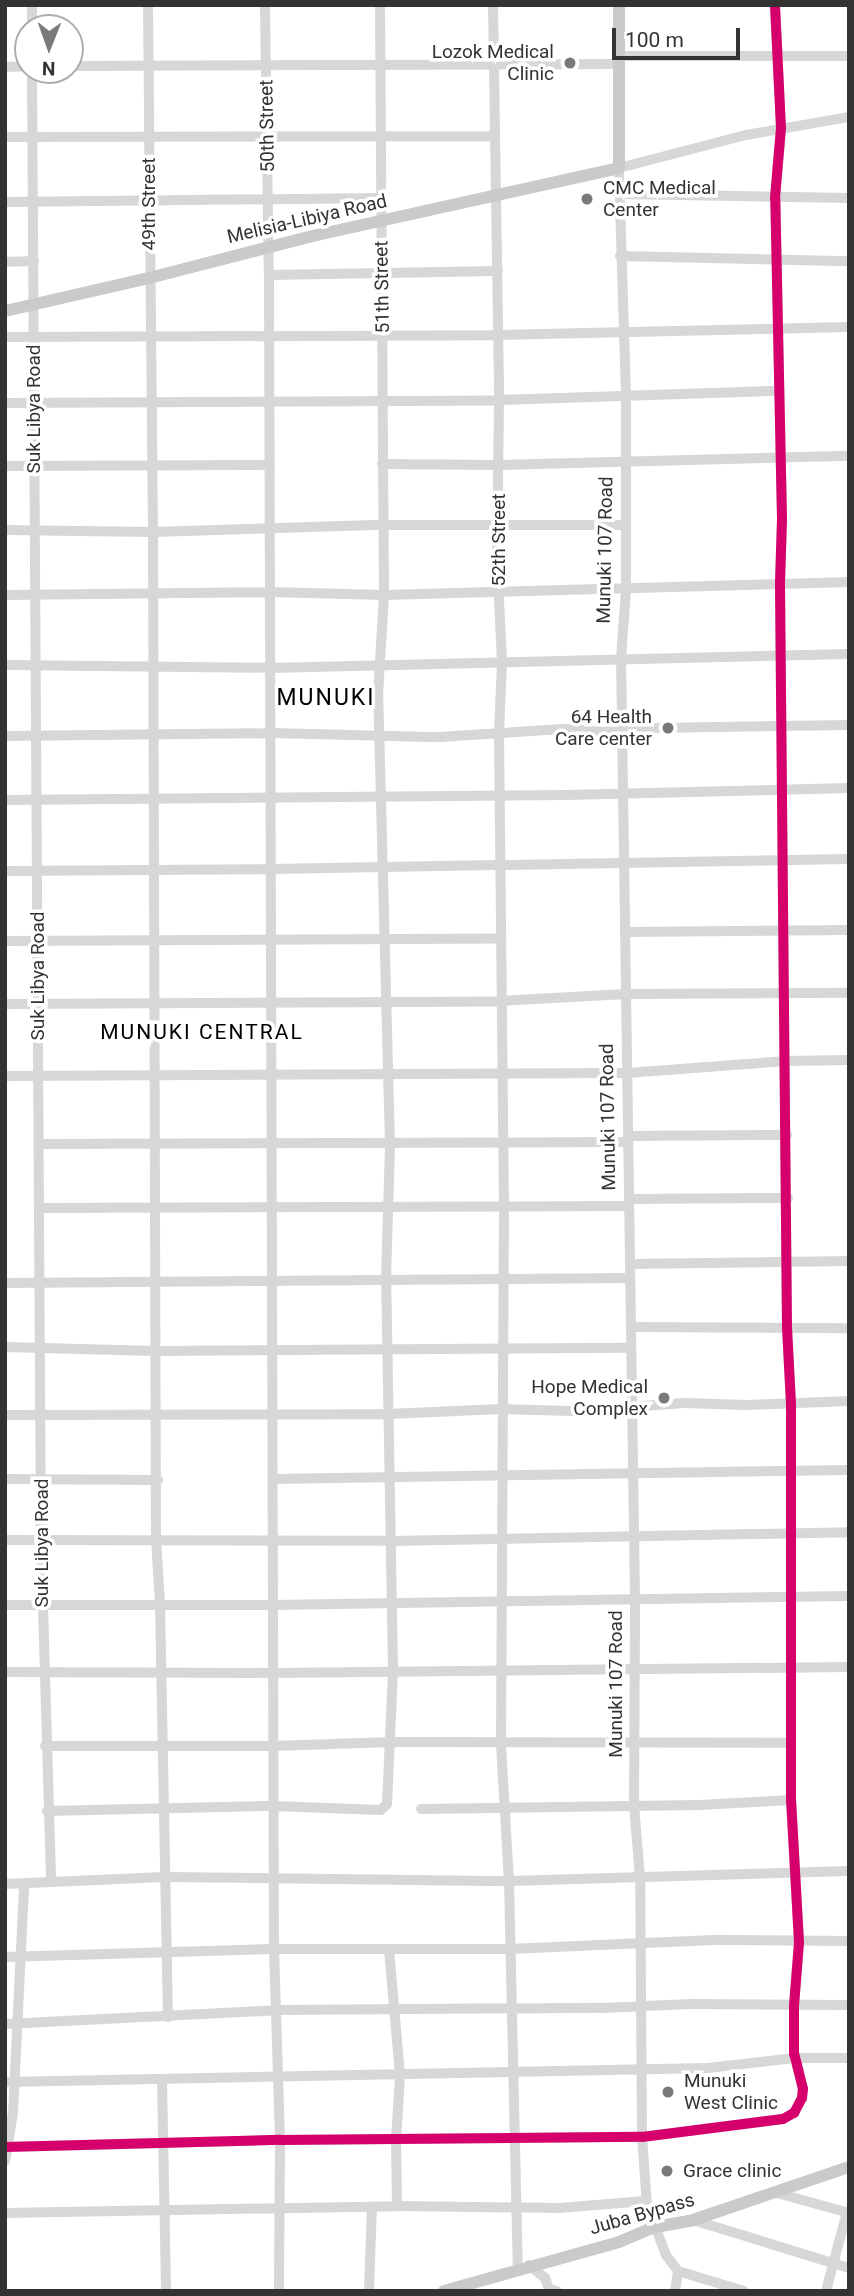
<!DOCTYPE html>
<style>
body{margin:0}
#map{position:relative;width:854px;height:2296px;overflow:hidden;background:#fff;font-family:Roboto,sans-serif}
div>[style]{position:absolute}
.minor>*{height:10px;margin:-5px;padding:0 5px;transform-origin:5px;border-radius:5px;background:#d7d7d7}
.major>*{height:12px;margin:-6px;padding:0 6px;transform-origin:6px;border-radius:6px;background:#cacaca}
.cycleway>*{height:10px;margin:-5px;padding:0 5px;transform-origin:5px;border-radius:5px;background:#d6006c}
.dots>*{width:19px;height:19px;translate:-50% -50%;box-sizing:border-box;border:4px solid #fff;border-radius:50%}
span{translate:-50% -50%;white-space:nowrap;text-align:center;line-height:1.15;-webkit-text-stroke:7px #fff;paint-order:stroke}
.poi-label{font-size:19px;color:#333}
.right{translate:-100% -50%;text-align:right}
.left{translate:0 -50%;text-align:left}
.street-label{font-size:19px;color:#333}
.neighbourhood-label{font-size:21px;color:#000;letter-spacing:2px}
.quarter-label{font-size:23px;color:#000;letter-spacing:2px}
.frame{position:absolute;inset:0;border:7px solid #333;pointer-events:none}
.north{position:absolute;left:14px;top:14px;width:70px;height:70px;box-sizing:border-box;background:#fff;border:2px solid #adadad;border-radius:50%;rotate:181deg;font-size:19px;font-weight:700;line-height:28px;text-align:center;color:#333}
.north::after{content:'';display:block;margin:auto;width:24px;height:32px;background:#7a7a7a;clip-path:polygon(50% 0,100% 100%,50% 72%,0 100%)}
.scale{position:absolute;left:612px;top:28px;width:128px;height:32px;box-sizing:border-box;border:4px solid #333;border-top:0;padding-left:9px;font-size:21px;line-height:24px;white-space:nowrap;color:#333;-webkit-text-stroke:5px #fff;paint-order:stroke}
</style>
<div id="map">
<div class="minor">
<div style="left:32px;top:5px;width:23px;rotate:90deg"></div>
<div style="left:148px;top:5px;width:527px;rotate:89.46deg"></div>
<div style="left:153px;top:532px;width:1007px;rotate:89.83deg"></div>
<div style="left:156px;top:1539px;width:64px;rotate:86.4deg"></div>
<div style="left:160px;top:1603px;width:414px;rotate:88.9deg"></div>
<div style="left:265px;top:5px;width:270px;rotate:89.2deg"></div>
<div style="left:269px;top:275px;width:1674px;rotate:89.83deg"></div>
<div style="left:274px;top:1949px;width:191px;rotate:88.2deg"></div>
<div style="left:280px;top:2140px;width:151px;rotate:90.4deg"></div>
<div style="left:493px;top:5px;width:395px;rotate:89.1deg"></div>
<div style="left:499px;top:400px;width:159px;rotate:90.7deg"></div>
<div style="left:497px;top:559px;width:103px;rotate:87.2deg"></div>
<div style="left:502px;top:662px;width:71px;rotate:92.4deg"></div>
<div style="left:499px;top:733px;width:474px;rotate:89.4deg"></div>
<div style="left:504px;top:1207px;width:537px;rotate:90.32deg"></div>
<div style="left:501px;top:1744px;width:137px;rotate:86.7deg"></div>
<div style="left:509px;top:1881px;width:388px;rotate:88.7deg"></div>
<div style="left:618px;top:56px;width:231px"></div>
<div style="left:70px;top:66px;width:548px;rotate:-0.21deg"></div>
<div style="left:5px;top:67px;width:23px;rotate:-2deg"></div>
<div style="left:32px;top:70px;width:1470px;rotate:89.65deg"></div>
<div style="left:41px;top:1540px;width:342px;rotate:88.3deg"></div>
<div style="left:5px;top:137px;width:488px;rotate:-0.1deg"></div>
<div style="left:619px;top:194px;width:230px;rotate:1deg"></div>
<div style="left:5px;top:202px;width:375px;rotate:-0.6deg"></div>
<div style="left:620px;top:256px;width:229px;rotate:1.3deg"></div>
<div style="left:5px;top:262px;width:29px;rotate:-2deg"></div>
<div style="left:269px;top:275px;width:229px;rotate:-1deg"></div>
<div style="left:5px;top:337px;width:493px;rotate:-0.2deg"></div>
<div style="left:498px;top:335px;width:351px;rotate:-1.3deg"></div>
<div style="left:5px;top:403px;width:494px;rotate:-0.3deg"></div>
<div style="left:499px;top:400px;width:278px;rotate:-1.9deg"></div>
<div style="left:382px;top:464px;width:117px;rotate:0.5deg"></div>
<div style="left:499px;top:465px;width:350px;rotate:-1.5deg"></div>
<div style="left:5px;top:466px;width:265px;rotate:-0.2deg"></div>
<div style="left:5px;top:530px;width:148px;rotate:0.8deg"></div>
<div style="left:153px;top:532px;width:228px;rotate:-1.8deg"></div>
<div style="left:381px;top:525px;width:245px"></div>
<div style="left:5px;top:595px;width:265px;rotate:-0.6deg"></div>
<div style="left:270px;top:592px;width:114px;rotate:1.5deg"></div>
<div style="left:384px;top:595px;width:465px;rotate:-1.6deg"></div>
<div style="left:5px;top:665px;width:265px;rotate:0.6deg"></div>
<div style="left:270px;top:668px;width:579px;rotate:-1.39deg"></div>
<div style="left:5px;top:736px;width:266px;rotate:-0.6deg"></div>
<div style="left:271px;top:733px;width:169px;rotate:1.4deg"></div>
<div style="left:440px;top:737px;width:123px;rotate:-3.7deg"></div>
<div style="left:563px;top:729px;width:59px;rotate:2.9deg"></div>
<div style="left:622px;top:732px;width:31px;rotate:-7deg"></div>
<div style="left:653px;top:728px;width:196px;rotate:-0.9deg"></div>
<div style="left:5px;top:800px;width:561px;rotate:-0.51deg"></div>
<div style="left:566px;top:795px;width:283px;rotate:-1.4deg"></div>
<div style="left:5px;top:871px;width:266px;rotate:-0.4deg"></div>
<div style="left:271px;top:869px;width:578px;rotate:-0.99deg"></div>
<div style="left:625px;top:932px;width:224px;rotate:-0.5deg"></div>
<div style="left:5px;top:941px;width:496px;rotate:-0.3deg"></div>
<div style="left:5px;top:1004px;width:496px;rotate:-0.3deg"></div>
<div style="left:501px;top:1001px;width:125px;rotate:-3.2deg"></div>
<div style="left:626px;top:994px;width:223px;rotate:-0.3deg"></div>
<div style="left:5px;top:1076px;width:622px;rotate:-0.28deg"></div>
<div style="left:627px;top:1073px;width:159px;rotate:-4.3deg"></div>
<div style="left:786px;top:1061px;width:63px;rotate:-0.9deg"></div>
<div style="left:628px;top:1136px;width:159px;rotate:-0.4deg"></div>
<div style="left:39px;top:1144px;width:589px;rotate:-0.19deg"></div>
<div style="left:629px;top:1199px;width:159px;rotate:-0.4deg"></div>
<div style="left:39px;top:1208px;width:590px;rotate:-0.19deg"></div>
<div style="left:630px;top:1264px;width:219px;rotate:-0.8deg"></div>
<div style="left:5px;top:1283px;width:625px;rotate:-0.46deg"></div>
<div style="left:631px;top:1327px;width:218px;rotate:0.3deg"></div>
<div style="left:5px;top:1347px;width:151px;rotate:1.5deg"></div>
<div style="left:156px;top:1351px;width:475px;rotate:-0.4deg"></div>
<div style="left:5px;top:1415px;width:382px;rotate:-0.1deg"></div>
<div style="left:387px;top:1414px;width:115px;rotate:-2.5deg"></div>
<div style="left:502px;top:1409px;width:69px;rotate:1.7deg"></div>
<div style="left:571px;top:1411px;width:114px;rotate:-4deg"></div>
<div style="left:685px;top:1403px;width:61px;rotate:1.9deg"></div>
<div style="left:746px;top:1405px;width:103px;rotate:-2.2deg"></div>
<div style="left:5px;top:1479px;width:153px;rotate:0.4deg"></div>
<div style="left:273px;top:1479px;width:576px;rotate:-0.9deg"></div>
<div style="left:5px;top:1540px;width:386px;rotate:0.1deg"></div>
<div style="left:391px;top:1541px;width:458px;rotate:-1.1deg"></div>
<div style="left:5px;top:1605px;width:268px"></div>
<div style="left:273px;top:1605px;width:576px;rotate:-0.9deg"></div>
<div style="left:5px;top:1672px;width:268px;rotate:0.2deg"></div>
<div style="left:273px;top:1673px;width:576px;rotate:-0.6deg"></div>
<div style="left:45px;top:1746px;width:228px"></div>
<div style="left:273px;top:1746px;width:119px;rotate:-1.9deg"></div>
<div style="left:392px;top:1742px;width:399px;rotate:0.1deg"></div>
<div style="left:421px;top:1809px;width:279px;rotate:-0.8deg"></div>
<div style="left:700px;top:1805px;width:91px;rotate:-3.1deg"></div>
<div style="left:47px;top:1811px;width:226px;rotate:-1.3deg"></div>
<div style="left:273px;top:1806px;width:108px;rotate:2.1deg"></div>
<div style="left:381px;top:1810px;width:8px;rotate:-45deg"></div>
<div style="left:387px;top:1804px;width:133px;rotate:-87.4deg"></div>
<div style="left:393px;top:1671px;width:391px;rotate:-91deg"></div>
<div style="left:386px;top:1280px;width:135px;rotate:-88.3deg"></div>
<div style="left:390px;top:1145px;width:450px;rotate:-91.5deg"></div>
<div style="left:378px;top:695px;width:100px;rotate:-86.6deg"></div>
<div style="left:384px;top:595px;width:590px;rotate:-90.39deg"></div>
<div style="left:5px;top:1884px;width:160px;rotate:-2.5deg"></div>
<div style="left:165px;top:1877px;width:344px;rotate:0.7deg"></div>
<div style="left:509px;top:1881px;width:340px;rotate:-1.7deg"></div>
<div style="left:389px;top:1949px;width:127px;rotate:85deg"></div>
<div style="left:400px;top:2076px;width:64px;rotate:93.6deg"></div>
<div style="left:396px;top:2140px;width:66px;rotate:89.1deg"></div>
<div style="left:5px;top:1957px;width:269px;rotate:-1.7deg"></div>
<div style="left:274px;top:1949px;width:235px"></div>
<div style="left:509px;top:1949px;width:210px;rotate:-2.5deg"></div>
<div style="left:719px;top:1940px;width:130px;rotate:0.4deg"></div>
<div style="left:5px;top:2024px;width:272px;rotate:-2.9deg"></div>
<div style="left:277px;top:2010px;width:326px;rotate:-0.4deg"></div>
<div style="left:603px;top:2008px;width:87px;rotate:-2.6deg"></div>
<div style="left:690px;top:2004px;width:159px;rotate:0.4deg"></div>
<div style="left:162px;top:2080px;width:211px;rotate:88.9deg"></div>
<div style="left:5px;top:2082px;width:703px;rotate:-1.14deg"></div>
<div style="left:708px;top:2068px;width:87px;rotate:-6.6deg"></div>
<div style="left:794px;top:2058px;width:55px"></div>
<div style="left:5px;top:2147px;width:275px;rotate:-1.5deg"></div>
<div style="left:280px;top:2140px;width:362px;rotate:-0.5deg"></div>
<div style="left:642px;top:2137px;width:142px;rotate:-7.3deg"></div>
<div style="left:783px;top:2119px;width:13px;rotate:-29deg"></div>
<div style="left:794px;top:2113px;width:17px;rotate:-62deg"></div>
<div style="left:802px;top:2098px;width:9px;rotate:-84deg"></div>
<div style="left:803px;top:2089px;width:36px;rotate:-104deg"></div>
<div style="left:794px;top:2054px;width:48px;rotate:-90deg"></div>
<div style="left:794px;top:2006px;width:64px;rotate:-85.5deg"></div>
<div style="left:799px;top:1942px;width:142px;rotate:-93.2deg"></div>
<div style="left:791px;top:1800px;width:396px;rotate:-90deg"></div>
<div style="left:791px;top:1404px;width:76px;rotate:-93deg"></div>
<div style="left:787px;top:1328px;width:745px;rotate:-90.54deg"></div>
<div style="left:780px;top:583px;width:64px;rotate:-88.2deg"></div>
<div style="left:782px;top:519px;width:321px;rotate:-91.2deg"></div>
<div style="left:775px;top:198px;width:70px;rotate:-85.1deg"></div>
<div style="left:781px;top:128px;width:123px;rotate:-92.8deg"></div>
<div style="left:5px;top:2161px;width:49px;rotate:-80.5deg"></div>
<div style="left:13px;top:2113px;width:229px;rotate:-87.2deg"></div>
<div style="left:777px;top:2193px;width:75px;rotate:15.5deg"></div>
<div style="left:5px;top:2213px;width:392px;rotate:-1deg"></div>
<div style="left:397px;top:2206px;width:162px;rotate:0.7deg"></div>
<div style="left:559px;top:2208px;width:87px;rotate:-4.6deg"></div>
<div style="left:693px;top:2220px;width:163px;rotate:17.1deg"></div>
<div style="left:529px;top:2265px;width:21px;rotate:39deg"></div>
<div style="left:545px;top:2278px;width:12px;rotate:70deg"></div>
<div style="left:549px;top:2289px;width:8px;rotate:14deg"></div>
<div style="left:678px;top:2271px;width:69px;rotate:16.9deg"></div>
<div style="left:369px;top:2291px;width:84px;rotate:-88deg"></div>
<div style="left:675px;top:2291px;width:20px;rotate:-81deg"></div>
<div style="left:678px;top:2271px;width:20px;rotate:-127deg"></div>
<div style="left:666px;top:2255px;width:53px;rotate:-110.8deg"></div>
<div style="left:647px;top:2205px;width:68px;rotate:-94.2deg"></div>
<div style="left:642px;top:2137px;width:260px;rotate:-90.4deg"></div>
<div style="left:640px;top:1877px;width:72px;rotate:-94.8deg"></div>
<div style="left:634px;top:1805px;width:207px;rotate:-89.7deg"></div>
<div style="left:635px;top:1598px;width:939px;rotate:-90.85deg"></div>
<div style="left:621px;top:659px;width:70px;rotate:-85.9deg"></div>
<div style="left:626px;top:589px;width:194px;rotate:-90deg"></div>
<div style="left:626px;top:395px;width:227px;rotate:-91.8deg"></div>
<div style="left:619px;top:168px;width:131px;rotate:-14.6deg"></div>
<div style="left:746px;top:135px;width:105px;rotate:-9.9deg"></div>
<div style="left:826px;top:2291px;width:82px;rotate:-75.1deg"></div>
</div>
<div class="major">
<div style="left:5px;top:311px;width:148px;rotate:-12.9deg"></div>
<div style="left:149px;top:278px;width:173px;rotate:-14.4deg"></div>
<div style="left:317px;top:235px;width:309px;rotate:-12.5deg"></div>
<div style="left:619px;top:168px;width:163px;rotate:-90deg"></div>
<div style="left:444px;top:2291px;width:182px;rotate:-15.6deg"></div>
<div style="left:619px;top:2242px;width:39px;rotate:-23deg"></div>
<div style="left:655px;top:2227px;width:39px;rotate:-10deg"></div>
<div style="left:693px;top:2220px;width:165px;rotate:-18.8deg"></div>
</div>
<div class="cycleway">
<div style="left:5px;top:2147px;width:275px;rotate:-1.5deg"></div>
<div style="left:280px;top:2140px;width:362px;rotate:-0.5deg"></div>
<div style="left:642px;top:2137px;width:142px;rotate:-7.3deg"></div>
<div style="left:783px;top:2119px;width:13px;rotate:-29deg"></div>
<div style="left:794px;top:2113px;width:17px;rotate:-62deg"></div>
<div style="left:802px;top:2098px;width:9px;rotate:-84deg"></div>
<div style="left:803px;top:2089px;width:36px;rotate:-104deg"></div>
<div style="left:794px;top:2054px;width:48px;rotate:-90deg"></div>
<div style="left:794px;top:2006px;width:64px;rotate:-85.5deg"></div>
<div style="left:799px;top:1942px;width:142px;rotate:-93.2deg"></div>
<div style="left:791px;top:1800px;width:396px;rotate:-90deg"></div>
<div style="left:791px;top:1404px;width:76px;rotate:-93deg"></div>
<div style="left:787px;top:1328px;width:745px;rotate:-90.54deg"></div>
<div style="left:780px;top:583px;width:64px;rotate:-88.2deg"></div>
<div style="left:782px;top:519px;width:321px;rotate:-91.2deg"></div>
<div style="left:775px;top:198px;width:70px;rotate:-85.1deg"></div>
<div style="left:781px;top:128px;width:123px;rotate:-92.8deg"></div>
</div>
<div class="dots">
<div style="left:570px;top:63px;background:#7a7a7a"></div>
<div style="left:587px;top:199px;background:#7a7a7a"></div>
<div style="left:668px;top:728px;background:#7a7a7a"></div>
<div style="left:664px;top:1398px;background:#7a7a7a"></div>
<div style="left:668px;top:2092px;background:#7a7a7a"></div>
<div style="left:667px;top:2171px;background:#7a7a7a"></div>
</div>
<div class="poi-label">
<span class="right" style="left:554px;top:63px">Lozok Medical<br>Clinic</span>
<span class="left" style="left:603px;top:199px">CMC Medical<br>Center</span>
<span class="right" style="left:652px;top:728px">64 Health<br>Care center</span>
<span class="right" style="left:648px;top:1398px">Hope Medical<br>Complex</span>
<span class="left" style="left:684px;top:2092px">Munuki<br>West Clinic</span>
<span class="left" style="left:683px;top:2171px">Grace clinic</span>
</div>
<div class="street-label">
<span style="left:267px;top:126px;rotate:-91deg">50th Street</span>
<span style="left:149px;top:204px;rotate:-90deg">49th Street</span>
<span style="left:307px;top:219px;rotate:-13deg">Melisia-Libiya Road</span>
<span style="left:382px;top:287px;rotate:-91deg">51th Street</span>
<span style="left:34px;top:409px;rotate:-90deg">Suk Libya Road</span>
<span style="left:499px;top:540px;rotate:-90deg">52th Street</span>
<span style="left:605px;top:550px;rotate:-89deg">Munuki 107 Road</span>
<span style="left:38px;top:976px;rotate:-90deg">Suk Libya Road</span>
<span style="left:608px;top:1117px;rotate:-91deg">Munuki 107 Road</span>
<span style="left:42px;top:1543px;rotate:-90deg">Suk Libya Road</span>
<span style="left:616px;top:1684px;rotate:-90deg">Munuki 107 Road</span>
<span style="left:642px;top:2214px;rotate:-16deg">Juba Bypass</span>
</div>
<div class="neighbourhood-label">
<span style="left:202px;top:1032px">MUNUKI CENTRAL</span>
</div>
<div class="quarter-label">
<span style="left:326px;top:698px">MUNUKI</span>
</div>
<div class="frame"></div>
<div class="north">N</div>
<div class="scale">100 m</div>
</div>
